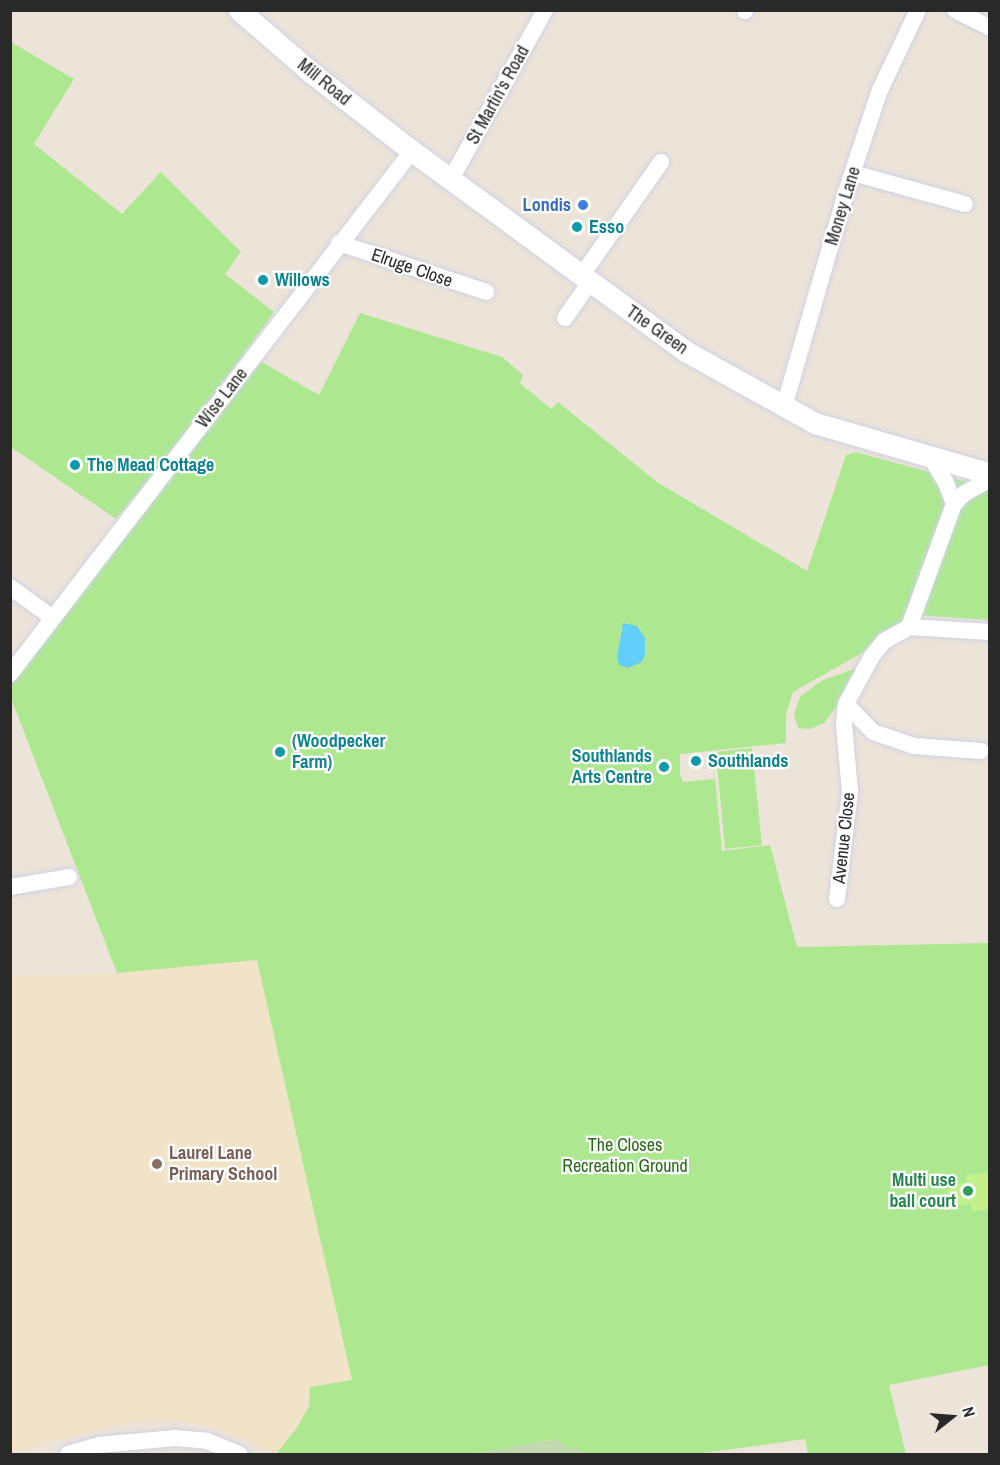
<!DOCTYPE html>
<style>
body{margin:0}
#map{position:relative;width:1000px;height:1465px;overflow:hidden;background:#ece4d9;font-family:"Archivo Narrow",sans-serif}
div>[style]{position:absolute}
.education>*{inset:0;background:#f0e3c7}
.green>*{inset:0;background:#ade891}
.cemetery>*{inset:0;background:#c2d8af}
.pitch>*{inset:0;background:#c4f08b}
.water>*{inset:0;background:#63cef7}
.roads{filter:drop-shadow(0 0 2px #ced2e3) drop-shadow(0 0 2px #ced2e3)}
.minor>*{height:16px;margin:-8px;padding:0 8px;transform-origin:8px;border-radius:8px;background:#fff}
.tertiary>*{height:21px;margin:-10.5px;padding:0 10.5px;transform-origin:10.5px;border-radius:10.5px;background:#fff}
.dots>*{width:16px;height:16px;translate:-50% -50%;box-sizing:border-box;border:3px solid #fff;border-radius:50%}
span{translate:-50% -50%;white-space:nowrap;text-align:center;line-height:1.15;-webkit-text-stroke:4.5px #fff;paint-order:stroke}
.street-label{font-size:18px;color:#292929}
.shop-label{font-size:18px;color:#366cbe;font-weight:700}
.right{translate:-100% -50%;text-align:right}
.culture-label{font-size:18px;color:#0d838f;font-weight:700}
.left{translate:0 -50%;text-align:left}
.park-label{font-size:18px;color:#256a14}
.education-label{font-size:18px;color:#785e54;font-weight:700}
.leisure-label{font-size:18px;color:#27864d;font-weight:700}
.frame{position:absolute;inset:0;border:12px solid #292929;pointer-events:none}
.north{position:absolute;left:922px;top:1387px;width:60px;height:60px;-webkit-text-stroke:4px #fff;paint-order:stroke;rotate:73deg;font-size:16px;font-weight:700;line-height:24px;text-align:center;color:#292929}
.north::after{content:'';display:block;margin:auto;width:21px;height:27px;background:#292929;clip-path:polygon(50% 0,100% 100%,50% 72%,0 100%)}
</style>
<div id="map">
<div class="education">
<div style="clip-path:polygon(257px 959px,352px 1380px,311px 1387px,309px 1406px,303px 1420px,276px 1454px,222px 1430px,175px 1420px,129px 1422px,11px 1452px,10px 976px,117px 973px)"></div>
</div>
<div class="green">
<div style="clip-path:polygon(11px 42px,74px 79px,34px 144px,122px 214px,161px 172px,241px 252px,225px 274px,274px 312px,191px 426px,116px 519px,11px 447px)"></div>
<div style="clip-path:polygon(evenodd,360px 313px,502px 357px,523px 375px,520px 383px,551px 409px,558px 402px,657px 482px,807px 571px,846px 455px,855px 452px,989px 488px,989px 620px,918px 615px,867px 650px,793px 692px,786px 714px,786px 743px,680px 754px,680px 774px,683px 782px,715px 779px,722px 851px,770px 845px,797px 947px,989px 943px,989px 1365px,889px 1385px,906px 1454px,808px 1454px,805px 1439px,696px 1454px,585px 1454px,565px 1447px,557px 1439px,473px 1454px,276px 1454px,296px 1429px,309px 1406px,310px 1387px,352px 1380px,257px 960px,117px 973px,11px 698px,11px 682px,258px 360px,319px 395px,360px 313px,622px 626px,646px 648px,642px 662px,628px 668px,617px 656px,622px 626px)"></div>
<div style="clip-path:polygon(854px 669px,857px 670px,846px 694px,824px 723px,810px 729px,798px 728px,794px 714px,800px 697px,821px 681px)"></div>
<div style="clip-path:polygon(752px 748px,762px 845px,725px 849px,716px 752px)"></div>
</div>
<div class="cemetery">
<div style="clip-path:polygon(558px 1439px,565px 1447px,579px 1449px,585px 1454px,473px 1454px)"></div>
</div>
<div class="pitch">
<div style="clip-path:polygon(989px 1172px,989px 1209px,972px 1211px,970px 1204px,954px 1206px,948px 1202px,947px 1190px,955px 1185px,967px 1182px,966px 1175px)"></div>
</div>
<div class="water">
<div style="clip-path:polygon(623px 623px,637px 626px,645px 638px,645px 655px,642px 662px,628px 668px,619px 665px,617px 656px)"></div>
</div>
<div class="roads">
<div class="minor">
<div style="left:955px;top:10px;width:39px;rotate:27deg"></div>
<div style="left:745px;top:11px;width:1px;rotate:-90deg"></div>
<div style="left:853px;top:173px;width:116px;rotate:15.5deg"></div>
<div style="left:451px;top:179px;width:193px;rotate:-60.9deg"></div>
<div style="left:339px;top:243px;width:155px;rotate:18.4deg"></div>
<div style="left:582px;top:275px;width:138px;rotate:-55deg"></div>
<div style="left:565px;top:318px;width:44px;rotate:-55.2deg"></div>
<div style="left:784px;top:407px;width:224px;rotate:-73.9deg"></div>
<div style="left:846px;top:192px;width:108px;rotate:-71.6deg"></div>
<div style="left:880px;top:90px;width:89px;rotate:-64.6deg"></div>
<div style="left:931px;top:458px;width:29px;rotate:59deg"></div>
<div style="left:946px;top:483px;width:22px;rotate:69deg"></div>
<div style="left:10px;top:587px;width:53px;rotate:35.8deg"></div>
<div style="left:909px;top:627px;width:81px;rotate:3.5deg"></div>
<div style="left:10px;top:674px;width:660px;rotate:-52.45deg"></div>
<div style="left:846px;top:704px;width:39px;rotate:46deg"></div>
<div style="left:873px;top:732px;width:43px;rotate:18.9deg"></div>
<div style="left:914px;top:746px;width:67px;rotate:4.3deg"></div>
<div style="left:10px;top:887px;width:60px;rotate:-9.6deg"></div>
<div style="left:837px;top:899px;width:109px;rotate:-83.1deg"></div>
<div style="left:850px;top:791px;width:66px;rotate:-95.2deg"></div>
<div style="left:844px;top:725px;width:21px;rotate:-85deg"></div>
<div style="left:846px;top:704px;width:55px;rotate:-61.6deg"></div>
<div style="left:872px;top:656px;width:19px;rotate:-51deg"></div>
<div style="left:884px;top:641px;width:29px;rotate:-29deg"></div>
<div style="left:909px;top:627px;width:131px;rotate:-69.9deg"></div>
<div style="left:954px;top:504px;width:16px;rotate:-45deg"></div>
<div style="left:965px;top:493px;width:29px;rotate:-29deg"></div>
<div style="left:68px;top:1454px;width:32px;rotate:-16deg"></div>
<div style="left:99px;top:1445px;width:76px;rotate:-5.3deg"></div>
<div style="left:175px;top:1438px;width:32px;rotate:5deg"></div>
<div style="left:207px;top:1441px;width:35px;rotate:22deg"></div>
</div>
<div class="tertiary">
<div style="left:239px;top:10px;width:98px;rotate:40.9deg"></div>
<div style="left:313px;top:74px;width:125px;rotate:37.9deg"></div>
<div style="left:412px;top:151px;width:338px;rotate:36.2deg"></div>
<div style="left:685px;top:351px;width:149px;rotate:29deg"></div>
<div style="left:815px;top:423px;width:182px;rotate:16.2deg"></div>
</div>
</div>
<div class="dots">
<div style="left:583px;top:205px;background:#3f7fe0"></div>
<div style="left:577px;top:227px;background:#0f9aa8"></div>
<div style="left:263px;top:280px;background:#0f9aa8"></div>
<div style="left:75px;top:465px;background:#0f9aa8"></div>
<div style="left:280px;top:752px;background:#0f9aa8"></div>
<div style="left:696px;top:761px;background:#0f9aa8"></div>
<div style="left:664px;top:767px;background:#0f9aa8"></div>
<div style="left:157px;top:1164px;background:#8d6e63"></div>
<div style="left:968px;top:1191px;background:#2e9e5b"></div>
</div>
<div class="street-label">
<span style="left:324px;top:82px;rotate:39deg">Mill Road</span>
<span style="left:498px;top:95px;rotate:-61deg">St Martin's Road</span>
<span style="left:843px;top:206px;rotate:-73deg">Money Lane</span>
<span style="left:412px;top:268px;rotate:19deg">Elruge Close</span>
<span style="left:657px;top:330px;rotate:35deg">The Green</span>
<span style="left:222px;top:398px;rotate:-52deg">Wise Lane</span>
<span style="left:844px;top:838px;rotate:-84deg">Avenue Close</span>
</div>
<div class="shop-label">
<span class="right" style="left:571px;top:205px">Londis</span>
</div>
<div class="culture-label">
<span class="left" style="left:589px;top:227px">Esso</span>
<span class="left" style="left:275px;top:280px">Willows</span>
<span class="left" style="left:87px;top:465px">The Mead Cottage</span>
<span class="left" style="left:292px;top:752px">(Woodpecker<br>Farm)</span>
<span class="right" style="left:652px;top:767px">Southlands<br>Arts Centre</span>
<span class="left" style="left:708px;top:761px">Southlands</span>
</div>
<div class="park-label">
<span style="left:625px;top:1156px">The Closes<br>Recreation Ground</span>
</div>
<div class="education-label">
<span class="left" style="left:169px;top:1164px">Laurel Lane<br>Primary School</span>
</div>
<div class="leisure-label">
<span class="right" style="left:956px;top:1191px">Multi use<br>ball court</span>
</div>
<div class="frame"></div>
<div class="north">N</div>
</div>
